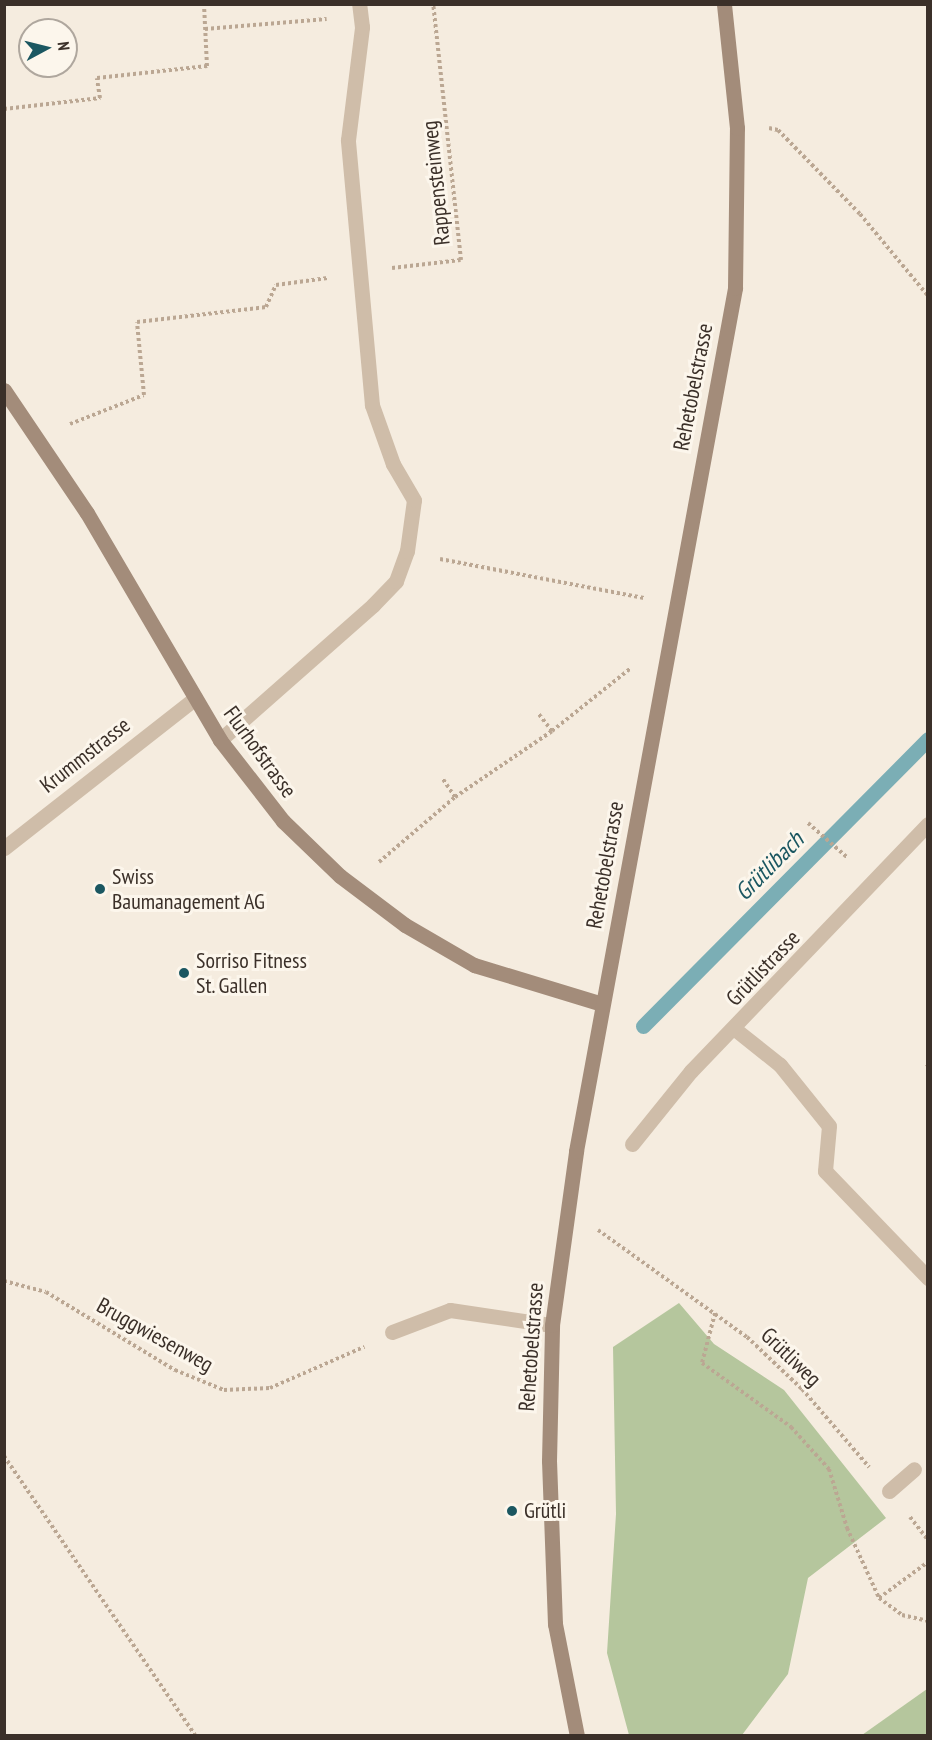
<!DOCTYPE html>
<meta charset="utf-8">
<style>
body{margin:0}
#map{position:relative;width:932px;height:1740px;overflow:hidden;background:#f5ecdf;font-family:"PT Sans Narrow",sans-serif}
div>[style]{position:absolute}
.green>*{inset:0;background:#b5c69d}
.stream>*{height:15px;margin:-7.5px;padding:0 7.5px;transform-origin:7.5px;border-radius:7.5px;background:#7baeb5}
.path>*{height:4px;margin-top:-2px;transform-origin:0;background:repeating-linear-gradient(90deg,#bba793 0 3px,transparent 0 6px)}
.lane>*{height:15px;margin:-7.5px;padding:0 7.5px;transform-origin:7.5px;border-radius:7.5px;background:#cfbda9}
.street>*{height:15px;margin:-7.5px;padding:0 7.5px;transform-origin:7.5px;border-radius:7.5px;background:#cfbda9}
.secondary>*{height:15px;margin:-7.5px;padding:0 7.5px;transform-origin:7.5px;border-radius:7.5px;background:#a38c7a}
.dots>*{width:16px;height:16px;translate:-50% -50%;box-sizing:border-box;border:3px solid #fcf6ec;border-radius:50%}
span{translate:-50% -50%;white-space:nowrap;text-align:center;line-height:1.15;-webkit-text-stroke:6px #fcf6ec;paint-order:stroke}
.street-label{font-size:22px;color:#3b3029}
.poi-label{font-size:22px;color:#3b3029}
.left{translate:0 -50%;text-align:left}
.water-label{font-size:24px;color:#1b5761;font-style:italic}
.frame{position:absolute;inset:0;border:6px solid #3b3029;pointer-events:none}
.north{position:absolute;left:18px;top:18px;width:60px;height:60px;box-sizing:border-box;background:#fcf6ec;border:2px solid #afa79e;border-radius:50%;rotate:83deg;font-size:16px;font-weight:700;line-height:24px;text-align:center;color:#3b3029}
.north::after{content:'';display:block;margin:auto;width:21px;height:27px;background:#1b5761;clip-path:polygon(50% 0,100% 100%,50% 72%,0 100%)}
</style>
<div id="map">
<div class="green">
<div style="clip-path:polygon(679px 1303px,714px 1344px,784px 1390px,886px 1518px,808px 1578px,788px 1674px,742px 1735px,629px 1735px,607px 1653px,616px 1514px,613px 1347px)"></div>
<div style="clip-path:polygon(927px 1689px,927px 1735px,862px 1735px)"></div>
</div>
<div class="stream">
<div style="left:643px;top:1026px;width:404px;rotate:-45.2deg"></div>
</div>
<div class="path">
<div style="left:205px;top:29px;width:122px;rotate:-4.7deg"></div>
<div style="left:4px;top:109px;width:97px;rotate:-6.5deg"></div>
<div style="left:100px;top:98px;width:20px;rotate:-99deg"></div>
<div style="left:97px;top:78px;width:111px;rotate:-6.2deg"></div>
<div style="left:207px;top:66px;width:62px;rotate:-92.8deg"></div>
<div style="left:769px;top:128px;width:9px;rotate:13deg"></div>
<div style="left:778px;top:130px;width:117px;rotate:45.7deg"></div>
<div style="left:860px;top:214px;width:107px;rotate:50.3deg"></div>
<div style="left:392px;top:268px;width:69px;rotate:-6.6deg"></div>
<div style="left:461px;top:260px;width:258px;rotate:-96.2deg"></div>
<div style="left:70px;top:424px;width:79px;rotate:-21.4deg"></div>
<div style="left:144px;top:395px;width:73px;rotate:-95.5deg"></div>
<div style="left:137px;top:322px;width:130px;rotate:-6.6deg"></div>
<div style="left:266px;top:307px;width:24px;rotate:-66deg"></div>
<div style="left:276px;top:285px;width:52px;rotate:-7.7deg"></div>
<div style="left:440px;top:559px;width:209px;rotate:10.8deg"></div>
<div style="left:552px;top:731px;width:101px;rotate:-38.6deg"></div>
<div style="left:455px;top:797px;width:117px;rotate:-34.2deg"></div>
<div style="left:552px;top:731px;width:23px;rotate:-128deg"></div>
<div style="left:808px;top:823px;width:53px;rotate:41.2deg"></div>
<div style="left:379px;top:862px;width:100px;rotate:-40.5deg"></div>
<div style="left:455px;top:797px;width:23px;rotate:-124deg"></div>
<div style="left:926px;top:1064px;width:2px;rotate:27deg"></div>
<div style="left:598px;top:1230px;width:183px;rotate:35.7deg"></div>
<div style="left:747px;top:1337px;width:76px;rotate:43.4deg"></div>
<div style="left:802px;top:1389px;width:103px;rotate:49.3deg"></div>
<div style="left:4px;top:1281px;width:43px;rotate:14.7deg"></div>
<div style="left:46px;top:1292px;width:151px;rotate:31.2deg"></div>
<div style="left:175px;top:1370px;width:53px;rotate:22.2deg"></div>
<div style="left:224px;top:1390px;width:46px;rotate:-2.5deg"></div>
<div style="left:270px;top:1388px;width:103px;rotate:-23.6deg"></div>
<div style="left:715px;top:1313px;width:52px;rotate:104.6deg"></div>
<div style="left:702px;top:1363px;width:110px;rotate:35.7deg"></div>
<div style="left:791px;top:1427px;width:57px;rotate:47.9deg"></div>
<div style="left:829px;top:1469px;width:62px;rotate:73deg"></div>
<div style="left:847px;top:1528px;width:77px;rotate:65.4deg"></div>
<div style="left:879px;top:1598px;width:29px;rotate:36deg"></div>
<div style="left:902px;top:1615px;width:27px;rotate:13deg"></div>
<div style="left:4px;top:1456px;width:340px;rotate:55.6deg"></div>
<div style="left:910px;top:1517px;width:29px;rotate:52deg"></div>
<div style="left:879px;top:1598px;width:61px;rotate:-36.3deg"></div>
</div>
<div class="lane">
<div style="left:220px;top:740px;width:204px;rotate:-41.4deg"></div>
<div style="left:373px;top:605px;width:33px;rotate:-46deg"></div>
<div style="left:396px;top:581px;width:32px;rotate:-70deg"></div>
<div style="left:407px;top:551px;width:51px;rotate:-82.2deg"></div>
<div style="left:414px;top:500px;width:42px;rotate:-120.3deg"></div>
<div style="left:393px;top:464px;width:63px;rotate:-109.6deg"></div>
<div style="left:372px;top:405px;width:266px;rotate:-95.2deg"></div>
<div style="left:348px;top:140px;width:114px;rotate:-82.9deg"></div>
<div style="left:362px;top:27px;width:23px;rotate:-97deg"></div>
<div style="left:736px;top:1030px;width:56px;rotate:38.5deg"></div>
<div style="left:780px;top:1065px;width:78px;rotate:51.2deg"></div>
<div style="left:829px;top:1126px;width:45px;rotate:95.1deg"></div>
<div style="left:825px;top:1171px;width:149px;rotate:46.1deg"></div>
<div style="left:392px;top:1332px;width:62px;rotate:-20.8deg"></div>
<div style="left:450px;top:1310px;width:103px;rotate:8.4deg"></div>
<div style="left:889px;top:1491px;width:33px;rotate:-41deg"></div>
</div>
<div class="street">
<div style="left:4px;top:848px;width:243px;rotate:-38.1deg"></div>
<div style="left:632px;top:1144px;width:94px;rotate:-51.1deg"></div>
<div style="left:691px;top:1071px;width:342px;rotate:-46.2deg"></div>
</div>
<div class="secondary">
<div style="left:4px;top:390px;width:148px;rotate:56deg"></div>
<div style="left:87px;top:513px;width:263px;rotate:59.6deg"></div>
<div style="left:220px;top:740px;width:103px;rotate:52.1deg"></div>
<div style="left:283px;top:821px;width:79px;rotate:44deg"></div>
<div style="left:340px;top:876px;width:81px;rotate:37deg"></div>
<div style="left:405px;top:925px;width:80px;rotate:30.1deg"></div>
<div style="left:474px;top:965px;width:134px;rotate:16.9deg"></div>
<div style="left:577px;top:1736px;width:114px;rotate:-101.1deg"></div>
<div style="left:555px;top:1624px;width:163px;rotate:-92.1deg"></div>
<div style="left:549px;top:1461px;width:136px;rotate:-88.7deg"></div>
<div style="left:552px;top:1325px;width:176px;rotate:-82.1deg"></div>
<div style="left:576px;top:1151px;width:878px;rotate:-79.56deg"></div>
<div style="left:735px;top:288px;width:160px;rotate:-89.3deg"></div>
<div style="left:737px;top:128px;width:125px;rotate:-96deg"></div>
</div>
<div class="dots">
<div style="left:100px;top:889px;background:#1b5761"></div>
<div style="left:184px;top:973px;background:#1b5761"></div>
<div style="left:512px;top:1511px;background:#1b5761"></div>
</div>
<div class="street-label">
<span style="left:436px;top:183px;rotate:-96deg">Rappensteinweg</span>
<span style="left:693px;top:387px;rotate:-79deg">Rehetobelstrasse</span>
<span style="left:260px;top:752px;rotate:54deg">Flurhofstrasse</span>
<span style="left:85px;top:755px;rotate:-38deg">Krummstrasse</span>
<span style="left:605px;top:865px;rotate:-80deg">Rehetobelstrasse</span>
<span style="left:763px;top:968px;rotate:-46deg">Grütlistrasse</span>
<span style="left:155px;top:1335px;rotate:29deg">Bruggwiesenweg</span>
<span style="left:531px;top:1347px;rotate:-86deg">Rehetobelstrasse</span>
<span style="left:791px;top:1357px;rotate:44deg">Grütliweg</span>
</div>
<div class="poi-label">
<span class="left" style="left:112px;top:889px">Swiss<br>Baumanagement AG</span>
<span class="left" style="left:196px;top:973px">Sorriso Fitness<br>St. Gallen</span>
<span class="left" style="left:524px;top:1511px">Grütli</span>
</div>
<div class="water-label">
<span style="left:769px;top:866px;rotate:-45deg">Grütlibach</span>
</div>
<div class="frame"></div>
<div class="north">N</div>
</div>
